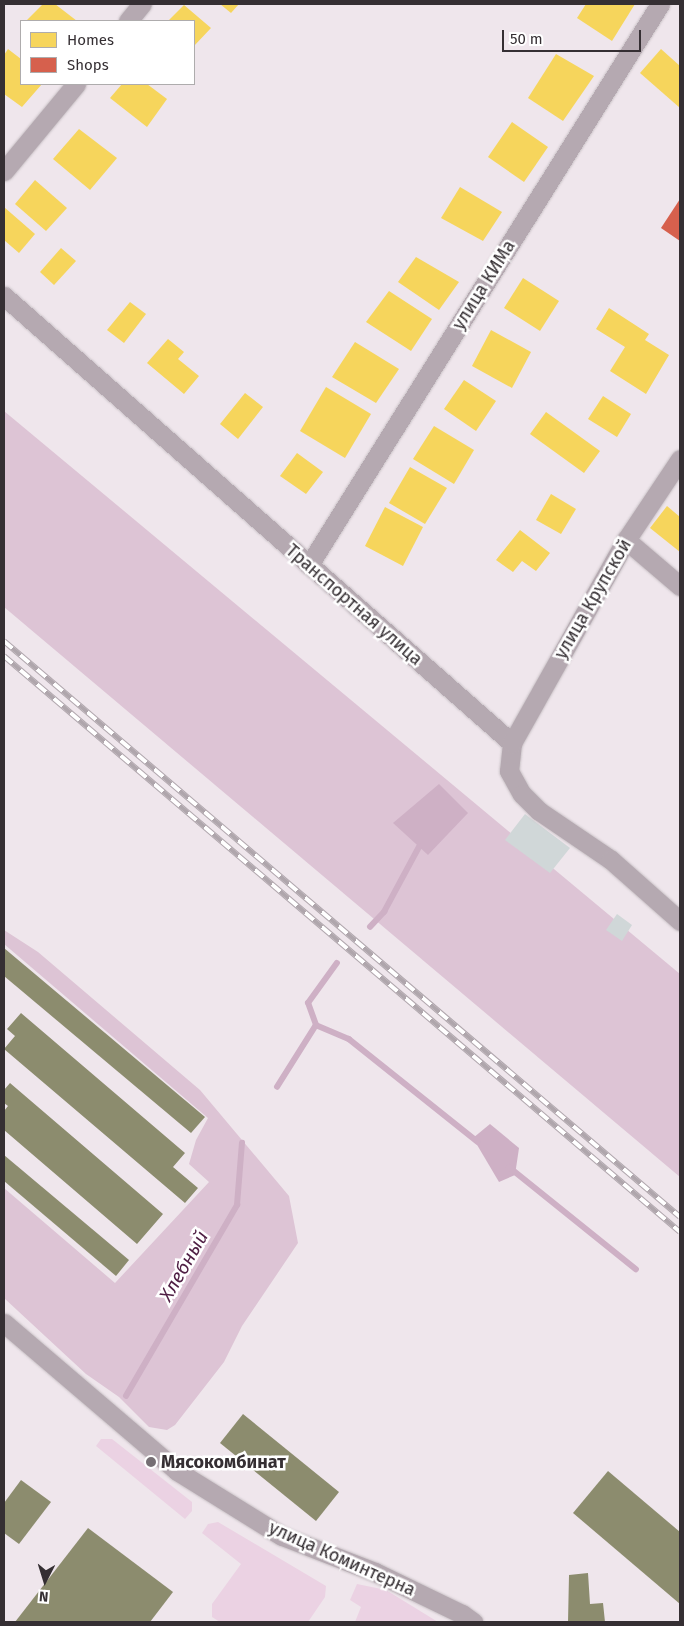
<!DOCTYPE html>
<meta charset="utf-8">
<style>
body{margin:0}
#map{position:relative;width:684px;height:1626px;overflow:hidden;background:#efe6ec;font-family:"Fira Sans",sans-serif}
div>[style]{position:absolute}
.green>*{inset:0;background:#ebd2e3}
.forest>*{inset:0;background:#ddc4d5}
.water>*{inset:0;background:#ceb0c5}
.homes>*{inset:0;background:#f6d55c}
.shops>*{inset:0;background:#d6604d}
.industry>*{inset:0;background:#8c8c6e}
.stream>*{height:5.5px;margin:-2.75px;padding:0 2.75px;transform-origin:2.75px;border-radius:2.75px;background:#ceb0c5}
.building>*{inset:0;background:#d0d7d8}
.roads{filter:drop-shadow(0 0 1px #c9c2c6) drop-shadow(0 0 1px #c9c2c6)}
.minor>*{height:19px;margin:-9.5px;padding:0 9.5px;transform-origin:9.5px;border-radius:9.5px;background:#b5a9b1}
.rail>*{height:5.5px;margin-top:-2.75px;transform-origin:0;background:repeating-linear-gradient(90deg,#fff 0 11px,#afa6ac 0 22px);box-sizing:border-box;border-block:1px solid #afa6ac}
.dots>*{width:14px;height:14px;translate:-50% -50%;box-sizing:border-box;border:2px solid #fff;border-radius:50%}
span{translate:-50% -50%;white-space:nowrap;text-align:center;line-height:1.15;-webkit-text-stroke:5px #fff;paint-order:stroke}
.street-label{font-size:18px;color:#352f33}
.poi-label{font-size:18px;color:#352f33;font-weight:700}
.left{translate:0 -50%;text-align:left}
.water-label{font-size:19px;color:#502045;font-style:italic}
.frame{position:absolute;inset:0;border:5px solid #352f33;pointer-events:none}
.legend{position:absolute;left:20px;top:20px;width:175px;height:65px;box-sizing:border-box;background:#fff;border:1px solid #aeacad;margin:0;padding:6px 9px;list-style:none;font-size:15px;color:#352f33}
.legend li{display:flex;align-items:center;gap:10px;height:25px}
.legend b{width:25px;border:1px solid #aeacad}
.north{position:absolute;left:20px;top:1556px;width:50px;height:50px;-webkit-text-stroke:4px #fff;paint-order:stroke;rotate:185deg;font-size:14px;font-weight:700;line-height:20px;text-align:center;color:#352f33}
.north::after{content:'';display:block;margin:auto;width:18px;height:22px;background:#352f33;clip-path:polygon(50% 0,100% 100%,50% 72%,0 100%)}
.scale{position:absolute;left:502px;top:30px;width:139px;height:22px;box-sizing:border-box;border:2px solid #352f33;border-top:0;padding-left:6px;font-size:15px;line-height:18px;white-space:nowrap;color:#352f33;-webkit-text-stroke:4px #fff;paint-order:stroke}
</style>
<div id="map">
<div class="green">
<div style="clip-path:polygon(101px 1439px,112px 1439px,192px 1502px,192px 1511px,185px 1519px,96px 1446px)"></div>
<div style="clip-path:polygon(218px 1522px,326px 1586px,325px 1597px,308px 1622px,220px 1622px,212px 1617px,212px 1604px,241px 1564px,202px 1533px,208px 1524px)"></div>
<div style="clip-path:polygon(357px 1584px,386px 1590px,438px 1622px,355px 1622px,361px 1607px,350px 1600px)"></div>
</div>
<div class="forest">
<div style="clip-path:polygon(4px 411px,680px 974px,680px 1177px,4px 607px)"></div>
<div style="clip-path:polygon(4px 930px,38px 952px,200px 1090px,289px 1196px,298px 1243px,242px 1326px,224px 1362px,175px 1425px,167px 1430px,149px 1427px,119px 1397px,86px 1374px,4px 1298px,4px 1188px,115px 1283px,209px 1182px,189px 1164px,196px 1140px,208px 1118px,4px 944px)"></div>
</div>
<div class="water">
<div style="clip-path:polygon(439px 784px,468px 813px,428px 855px,393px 823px)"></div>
<div style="clip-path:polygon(490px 1124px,519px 1148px,515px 1175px,499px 1182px,473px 1138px)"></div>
</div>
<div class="homes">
<div style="clip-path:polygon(43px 4px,55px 4px,77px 21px,26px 21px)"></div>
<div style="clip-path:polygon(220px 4px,239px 4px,231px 13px)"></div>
<div style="clip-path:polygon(586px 4px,635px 4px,612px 41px,577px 18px)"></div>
<div style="clip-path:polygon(184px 5px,211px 28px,194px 46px,194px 21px,168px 21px)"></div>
<div style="clip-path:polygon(8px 49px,21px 59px,21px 84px,42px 84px,22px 107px,4px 94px,4px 55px)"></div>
<div style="clip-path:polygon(661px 49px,680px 66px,680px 108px,640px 73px)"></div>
<div style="clip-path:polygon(556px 54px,594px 76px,563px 121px,528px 98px)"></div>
<div style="clip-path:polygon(122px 84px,147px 84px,167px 99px,147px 127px,110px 98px)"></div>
<div style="clip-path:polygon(512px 122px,548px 147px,524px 182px,488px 157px)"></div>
<div style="clip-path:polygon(79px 129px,117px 158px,90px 190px,53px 159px)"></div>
<div style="clip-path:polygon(35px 180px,67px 208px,46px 231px,15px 204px)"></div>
<div style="clip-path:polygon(460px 187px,502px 212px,483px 241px,441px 218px)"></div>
<div style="clip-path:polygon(4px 207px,35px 234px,19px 253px,4px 240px)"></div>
<div style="clip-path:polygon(61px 248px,76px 261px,54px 285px,40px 272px)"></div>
<div style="clip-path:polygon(416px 257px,459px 282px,439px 310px,398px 282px)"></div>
<div style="clip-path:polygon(523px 278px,559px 301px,540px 331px,504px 308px)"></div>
<div style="clip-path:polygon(389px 291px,432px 319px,411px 351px,366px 322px)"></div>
<div style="clip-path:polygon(130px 302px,146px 314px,124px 343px,107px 330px)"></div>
<div style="clip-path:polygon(609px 308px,649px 334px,645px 340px,669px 355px,646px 394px,610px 371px,625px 347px,596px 329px)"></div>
<div style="clip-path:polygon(491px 330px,531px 352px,512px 388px,472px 366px)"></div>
<div style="clip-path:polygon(168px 339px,184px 352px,178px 359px,199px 376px,184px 394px,147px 363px)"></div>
<div style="clip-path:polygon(355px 342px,399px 369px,376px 403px,332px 377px)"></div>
<div style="clip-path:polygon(464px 380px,496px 401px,476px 431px,444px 409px)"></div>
<div style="clip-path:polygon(326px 387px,371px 414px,345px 458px,300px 431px)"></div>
<div style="clip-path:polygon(245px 393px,263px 407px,238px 439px,220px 424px)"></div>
<div style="clip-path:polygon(603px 396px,631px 414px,617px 437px,588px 419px)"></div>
<div style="clip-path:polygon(546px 412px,600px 451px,584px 473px,530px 434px)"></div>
<div style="clip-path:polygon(434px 426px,474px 450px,454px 484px,413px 459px)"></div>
<div style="clip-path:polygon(297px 453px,323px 472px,306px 494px,280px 476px)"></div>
<div style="clip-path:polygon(410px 467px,447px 488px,425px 524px,389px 503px)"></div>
<div style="clip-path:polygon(551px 494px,576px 509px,561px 534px,536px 520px)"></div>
<div style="clip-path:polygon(667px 506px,680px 517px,680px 552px,650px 528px)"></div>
<div style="clip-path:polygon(385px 507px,423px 527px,403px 566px,365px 546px)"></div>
<div style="clip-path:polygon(520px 530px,550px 553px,536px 571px,522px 561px,513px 572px,496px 560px)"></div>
</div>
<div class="shops">
<div style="clip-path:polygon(680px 199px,680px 241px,661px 228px)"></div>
</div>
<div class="industry">
<div style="clip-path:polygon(4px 948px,205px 1117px,191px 1133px,4px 976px)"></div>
<div style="clip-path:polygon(21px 1013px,185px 1153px,173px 1167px,198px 1188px,185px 1203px,4px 1049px,15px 1036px,7px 1029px)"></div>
<div style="clip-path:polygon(10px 1083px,163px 1214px,137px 1244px,4px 1130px,4px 1111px,8px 1106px,4px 1103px,4px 1090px)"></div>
<div style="clip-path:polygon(4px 1155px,129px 1260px,116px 1276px,4px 1181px)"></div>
<div style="clip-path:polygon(243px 1414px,339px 1492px,316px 1521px,220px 1443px)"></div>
<div style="clip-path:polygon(608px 1471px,680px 1532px,680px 1604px,573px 1513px)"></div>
<div style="clip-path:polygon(21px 1480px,51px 1502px,19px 1544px,4px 1533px,4px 1503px)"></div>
<div style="clip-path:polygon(88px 1528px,173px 1592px,150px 1622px,15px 1622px)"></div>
<div style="clip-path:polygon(588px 1573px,590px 1604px,603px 1603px,605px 1622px,568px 1622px,569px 1575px)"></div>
</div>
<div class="stream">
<div style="left:370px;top:927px;width:21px;rotate:-47deg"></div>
<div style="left:384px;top:912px;width:74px;rotate:-61.7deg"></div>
<div style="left:316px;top:1025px;width:36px;rotate:23deg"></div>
<div style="left:349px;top:1039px;width:165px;rotate:38.6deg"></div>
<div style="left:277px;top:1087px;width:73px;rotate:-57.8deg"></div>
<div style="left:316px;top:1025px;width:23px;rotate:-110deg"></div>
<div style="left:308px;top:1003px;width:49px;rotate:-54.1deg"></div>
<div style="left:509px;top:1167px;width:163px;rotate:38.8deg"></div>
<div style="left:126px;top:1396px;width:221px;rotate:-59.8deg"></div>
<div style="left:237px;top:1205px;width:62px;rotate:-85.4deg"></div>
</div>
<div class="building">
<div style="clip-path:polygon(525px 814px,570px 848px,550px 873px,505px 840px)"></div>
<div style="clip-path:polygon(617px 914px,632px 925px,622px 941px,606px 930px)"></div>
</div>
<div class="roads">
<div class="minor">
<div style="left:128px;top:21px;width:22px;rotate:-51deg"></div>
<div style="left:4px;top:171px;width:113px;rotate:-50.4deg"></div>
<div style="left:4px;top:296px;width:677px;rotate:41.35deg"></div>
<div style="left:512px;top:743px;width:28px;rotate:96deg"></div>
<div style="left:509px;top:771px;width:26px;rotate:61deg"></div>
<div style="left:522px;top:794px;width:24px;rotate:45deg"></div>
<div style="left:539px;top:811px;width:87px;rotate:34.2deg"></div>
<div style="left:611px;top:860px;width:92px;rotate:41.5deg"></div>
<div style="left:626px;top:540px;width:71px;rotate:40.4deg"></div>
<div style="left:309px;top:565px;width:662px;rotate:-57.97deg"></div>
<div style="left:512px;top:743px;width:233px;rotate:-60.7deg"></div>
<div style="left:626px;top:540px;width:97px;rotate:-56.3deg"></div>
<div style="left:4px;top:1323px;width:228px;rotate:40.5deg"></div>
<div style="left:177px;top:1471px;width:123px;rotate:31.8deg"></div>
<div style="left:282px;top:1536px;width:100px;rotate:21.2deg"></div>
<div style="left:375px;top:1572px;width:97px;rotate:25.8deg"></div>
<div style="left:462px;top:1614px;width:14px;rotate:36deg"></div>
</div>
</div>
<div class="rail">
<div style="left:4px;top:641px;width:888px;rotate:40.43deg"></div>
<div style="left:4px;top:656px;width:888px;rotate:40.43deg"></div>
</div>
<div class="dots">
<div style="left:151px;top:1462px;background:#766f74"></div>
</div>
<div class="street-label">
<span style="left:484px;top:285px;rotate:-58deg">улица КИМа</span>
<span style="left:593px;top:599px;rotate:-60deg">улица Крупской</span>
<span style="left:354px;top:605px;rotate:41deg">Транспортная улица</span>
<span style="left:342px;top:1559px;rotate:24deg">улица Коминтерна</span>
</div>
<div class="poi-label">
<span class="left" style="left:161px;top:1462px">Мясокомбинат</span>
</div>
<div class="water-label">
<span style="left:184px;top:1266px;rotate:-60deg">Хлебный</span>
</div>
<div class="frame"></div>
<ul class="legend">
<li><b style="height:14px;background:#f6d55c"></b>Homes</li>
<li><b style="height:14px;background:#d6604d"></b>Shops</li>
</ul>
<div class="north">N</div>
<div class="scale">50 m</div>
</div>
